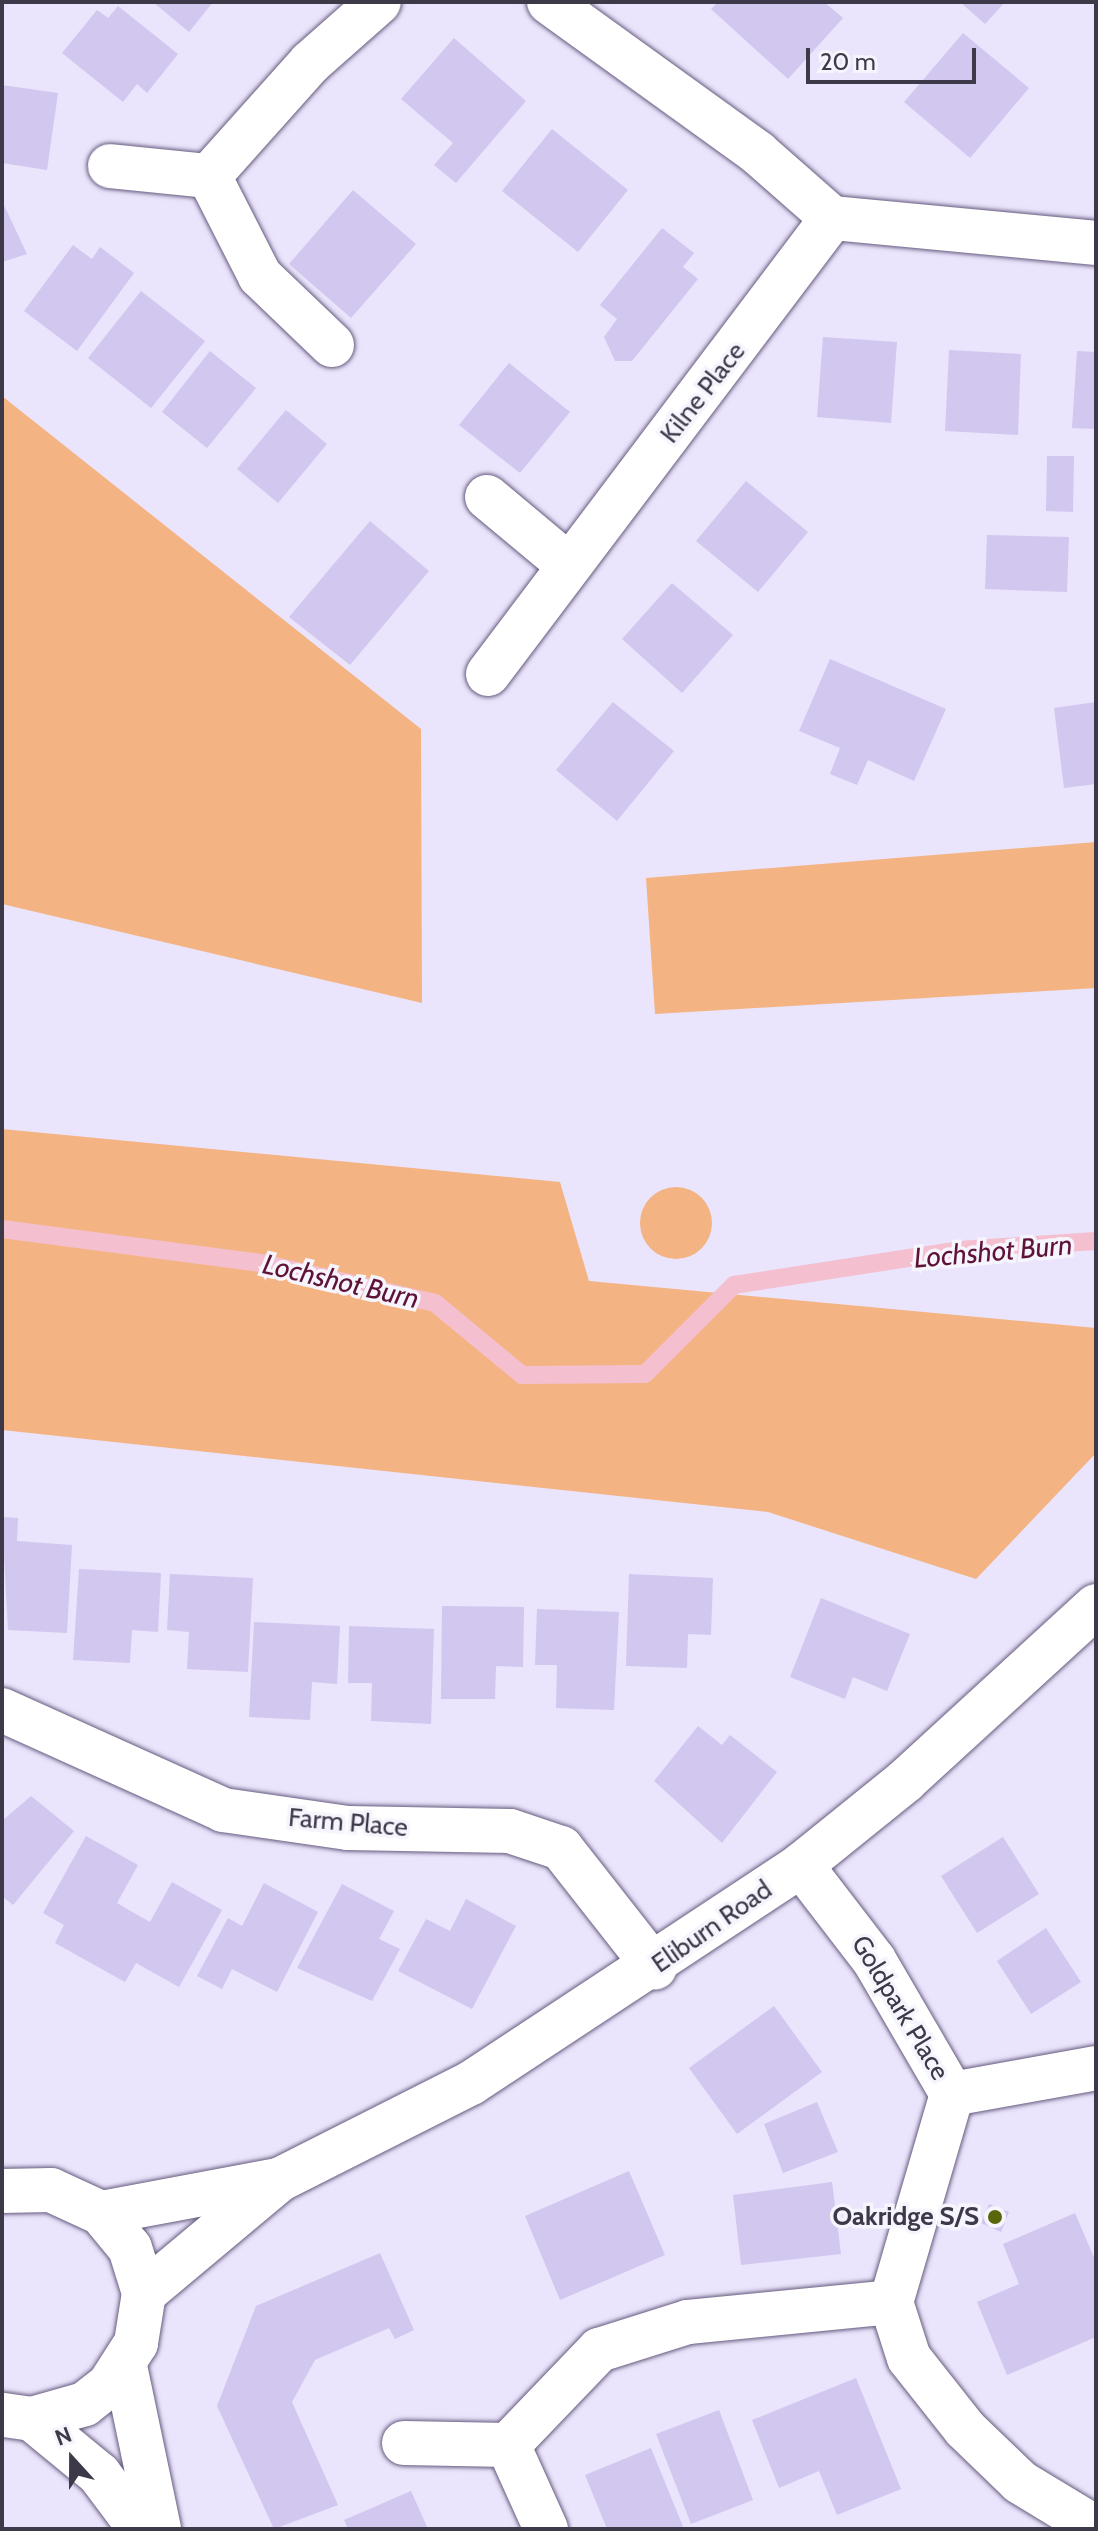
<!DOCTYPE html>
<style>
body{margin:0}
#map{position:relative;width:1098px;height:2531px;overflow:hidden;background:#eae4fc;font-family:Cabin,sans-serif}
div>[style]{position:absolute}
.green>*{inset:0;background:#f4b382}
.round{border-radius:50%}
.stream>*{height:18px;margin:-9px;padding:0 9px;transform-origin:9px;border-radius:9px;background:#f4c0d0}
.building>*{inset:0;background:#d2c7ef}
.roads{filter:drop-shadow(0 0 2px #665b7e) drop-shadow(0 0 2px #665b7e)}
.minor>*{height:44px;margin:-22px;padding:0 22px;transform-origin:22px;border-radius:22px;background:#fff}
.tertiary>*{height:44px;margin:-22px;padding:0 22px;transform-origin:22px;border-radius:22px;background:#fff}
.dots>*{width:22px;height:22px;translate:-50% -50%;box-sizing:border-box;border:4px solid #f6f4fc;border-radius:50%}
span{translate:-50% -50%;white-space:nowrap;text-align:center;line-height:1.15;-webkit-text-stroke:7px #f6f4fc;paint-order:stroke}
.street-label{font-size:26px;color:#3e3949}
.poi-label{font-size:26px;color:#3e3949;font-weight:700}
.right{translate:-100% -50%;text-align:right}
.water-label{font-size:28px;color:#5e1235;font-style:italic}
.frame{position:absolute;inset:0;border:4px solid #3e3949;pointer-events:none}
.north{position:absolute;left:32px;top:2419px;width:80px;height:80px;-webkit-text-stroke:6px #f6f4fc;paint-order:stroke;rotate:339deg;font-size:22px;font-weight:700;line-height:32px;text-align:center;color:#3e3949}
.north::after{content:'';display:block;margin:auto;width:28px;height:36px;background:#3e3949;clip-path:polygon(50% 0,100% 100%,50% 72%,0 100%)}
.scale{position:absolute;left:806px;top:48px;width:170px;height:36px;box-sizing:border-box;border:4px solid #3e3949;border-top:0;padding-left:10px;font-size:24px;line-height:28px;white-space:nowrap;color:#3e3949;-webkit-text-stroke:6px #f6f4fc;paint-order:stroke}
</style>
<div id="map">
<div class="green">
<div style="clip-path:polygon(2px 396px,421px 729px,422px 1003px,2px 904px)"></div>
<div style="clip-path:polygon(1096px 842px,1096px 988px,655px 1014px,646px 878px)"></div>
<div style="clip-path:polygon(2px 1129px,560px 1182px,589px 1281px,1096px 1328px,1096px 1453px,976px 1579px,768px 1512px,2px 1430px)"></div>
<div class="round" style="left:640px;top:1187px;width:72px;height:72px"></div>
</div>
<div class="stream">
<div style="left:2px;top:1229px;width:262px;rotate:7.5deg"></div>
<div style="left:262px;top:1263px;width:178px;rotate:13deg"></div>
<div style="left:435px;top:1303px;width:113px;rotate:39.6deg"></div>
<div style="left:522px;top:1375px;width:123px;rotate:-0.5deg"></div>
<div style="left:645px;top:1374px;width:126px;rotate:-45deg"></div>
<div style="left:734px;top:1285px;width:228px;rotate:-8.8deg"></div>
<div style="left:959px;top:1250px;width:137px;rotate:-3.8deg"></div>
</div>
<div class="building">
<div style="clip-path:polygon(153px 2px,213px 2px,189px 32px)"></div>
<div style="clip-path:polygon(718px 2px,824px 2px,843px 18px,788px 79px,711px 9px)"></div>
<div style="clip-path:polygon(960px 2px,1005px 2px,985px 24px)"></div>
<div style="clip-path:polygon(118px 6px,178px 54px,147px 93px,137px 84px,123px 102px,62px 53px,97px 10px,108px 18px)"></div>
<div style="clip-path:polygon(963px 33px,1029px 88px,970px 158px,904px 102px)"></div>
<div style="clip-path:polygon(454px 38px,526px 101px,456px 183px,434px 165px,453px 143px,401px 99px)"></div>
<div style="clip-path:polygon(2px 85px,58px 93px,47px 170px,2px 163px)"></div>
<div style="clip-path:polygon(552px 129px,628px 190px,578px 252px,502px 191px)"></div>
<div style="clip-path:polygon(353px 190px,416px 244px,351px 318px,289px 264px)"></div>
<div style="clip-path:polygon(2px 201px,27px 254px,2px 262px)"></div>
<div style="clip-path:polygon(662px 228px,694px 253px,683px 267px,698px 279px,632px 361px,615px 361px,604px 337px,617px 319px,600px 305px)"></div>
<div style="clip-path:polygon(73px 245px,92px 259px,100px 247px,134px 273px,77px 351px,24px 311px)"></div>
<div style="clip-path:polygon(141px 291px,205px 341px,151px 408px,88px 358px)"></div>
<div style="clip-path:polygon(823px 337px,897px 342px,891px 423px,817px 417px)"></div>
<div style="clip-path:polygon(949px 350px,1021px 354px,1018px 435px,945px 431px)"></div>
<div style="clip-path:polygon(210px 351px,256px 388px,207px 448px,162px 412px)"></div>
<div style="clip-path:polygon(1077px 351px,1096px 352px,1096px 429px,1072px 428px)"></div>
<div style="clip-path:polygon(509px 363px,570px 412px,520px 473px,459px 425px)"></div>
<div style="clip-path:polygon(286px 410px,327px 444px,278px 503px,237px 469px)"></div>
<div style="clip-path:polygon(1047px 456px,1074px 456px,1073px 512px,1046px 511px)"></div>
<div style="clip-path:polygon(746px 481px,808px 532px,758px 592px,696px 541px)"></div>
<div style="clip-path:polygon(370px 521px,429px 571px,350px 665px,289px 617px)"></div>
<div style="clip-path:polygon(987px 535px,1069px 537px,1067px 592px,985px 589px)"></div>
<div style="clip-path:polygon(672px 583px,733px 635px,682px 693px,622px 639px)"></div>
<div style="clip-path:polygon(830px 659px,946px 709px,914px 781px,868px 760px,857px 785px,830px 774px,840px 748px,799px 731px)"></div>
<div style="clip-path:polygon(613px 702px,674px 751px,617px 821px,556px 770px)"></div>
<div style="clip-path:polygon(1096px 702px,1096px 784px,1064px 788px,1054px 708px)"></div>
<div style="clip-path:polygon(2px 1517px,18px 1518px,17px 1541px,72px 1545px,67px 1633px,8px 1630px)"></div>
<div style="clip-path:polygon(79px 1569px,161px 1573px,158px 1632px,132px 1630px,130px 1663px,73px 1660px)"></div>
<div style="clip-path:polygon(170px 1574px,253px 1578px,248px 1672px,187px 1669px,189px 1632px,167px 1630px)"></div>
<div style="clip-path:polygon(629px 1574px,713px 1578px,711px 1635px,688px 1634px,687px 1668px,626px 1666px)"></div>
<div style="clip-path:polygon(821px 1598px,910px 1634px,887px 1691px,853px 1677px,845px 1699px,790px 1677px)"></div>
<div style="clip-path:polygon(442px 1606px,524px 1607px,523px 1667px,496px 1666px,495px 1699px,441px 1699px)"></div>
<div style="clip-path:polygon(537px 1609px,619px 1612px,614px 1710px,556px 1708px,557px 1665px,535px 1665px)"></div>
<div style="clip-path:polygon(254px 1622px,340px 1626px,337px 1684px,312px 1682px,310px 1720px,249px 1717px)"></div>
<div style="clip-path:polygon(349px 1626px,434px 1629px,431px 1724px,371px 1721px,372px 1683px,348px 1683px)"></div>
<div style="clip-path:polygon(698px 1726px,722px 1745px,730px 1735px,777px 1772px,722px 1843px,654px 1781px)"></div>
<div style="clip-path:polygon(31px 1796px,74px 1831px,13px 1905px,2px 1896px,2px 1821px)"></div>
<div style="clip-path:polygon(86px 1836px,138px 1865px,117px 1903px,134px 1913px,150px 1922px,172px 1882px,222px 1910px,179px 1987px,136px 1963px,125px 1982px,55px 1943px,64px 1925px,43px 1913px)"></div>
<div style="clip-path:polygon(1003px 1837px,1039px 1894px,977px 1933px,941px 1876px)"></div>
<div style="clip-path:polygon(264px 1883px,318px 1912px,277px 1992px,232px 1969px,222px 1989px,197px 1976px,228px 1918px,242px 1926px)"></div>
<div style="clip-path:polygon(342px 1884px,394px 1911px,379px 1939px,400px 1949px,372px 2001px,297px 1968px)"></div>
<div style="clip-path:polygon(466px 1899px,516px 1926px,472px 2009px,398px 1971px,426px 1919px,450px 1931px)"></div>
<div style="clip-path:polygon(1046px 1928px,1081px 1982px,1031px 2014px,997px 1961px)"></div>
<div style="clip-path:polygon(774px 2006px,822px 2072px,737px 2134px,689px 2068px)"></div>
<div style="clip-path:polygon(817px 2102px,838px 2152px,783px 2173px,764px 2124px)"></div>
<div style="clip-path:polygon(629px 2171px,665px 2255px,560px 2300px,525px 2216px)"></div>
<div style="clip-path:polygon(832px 2182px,841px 2254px,741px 2265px,733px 2195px)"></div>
<div style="clip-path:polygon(989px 2204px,1009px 2212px,1001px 2232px,981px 2223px)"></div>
<div style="clip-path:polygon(1075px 2213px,1096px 2262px,1096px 2337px,1007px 2375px,977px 2302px,1019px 2284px,1003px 2244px)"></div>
<div style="clip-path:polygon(380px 2253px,414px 2330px,395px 2339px,389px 2328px,315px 2360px,292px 2402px,338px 2505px,274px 2529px,217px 2406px,256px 2306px)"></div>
<div style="clip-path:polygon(856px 2378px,901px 2489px,837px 2515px,819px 2471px,779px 2488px,752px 2420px)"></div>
<div style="clip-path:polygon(719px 2410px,753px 2500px,691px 2524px,656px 2434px)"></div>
<div style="clip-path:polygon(651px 2448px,684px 2529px,607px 2529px,585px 2475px)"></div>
<div style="clip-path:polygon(411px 2491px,428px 2529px,348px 2529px,344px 2520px)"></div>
</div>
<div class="roads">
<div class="minor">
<div style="left:549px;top:2px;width:258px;rotate:35.8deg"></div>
<div style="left:758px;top:153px;width:98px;rotate:41.3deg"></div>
<div style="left:832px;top:218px;width:265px;rotate:5.4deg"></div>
<div style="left:110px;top:166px;width:100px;rotate:5.8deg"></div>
<div style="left:332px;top:345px;width:100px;rotate:-136.2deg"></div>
<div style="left:260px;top:276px;width:112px;rotate:-117deg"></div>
<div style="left:209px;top:176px;width:152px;rotate:-48.2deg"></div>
<div style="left:310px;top:63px;width:92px;rotate:-41.5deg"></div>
<div style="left:487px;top:497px;width:104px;rotate:39.9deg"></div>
<div style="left:488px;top:674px;width:571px;rotate:-52.97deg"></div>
<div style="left:2px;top:1710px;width:243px;rotate:24.3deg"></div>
<div style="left:223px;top:1810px;width:126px;rotate:8.2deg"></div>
<div style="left:348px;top:1828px;width:162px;rotate:1.1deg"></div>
<div style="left:510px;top:1831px;width:54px;rotate:18.4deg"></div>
<div style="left:561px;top:1848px;width:152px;rotate:51.9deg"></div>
<div style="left:801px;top:1865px;width:120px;rotate:52.5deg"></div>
<div style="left:874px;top:1960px;width:155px;rotate:59.8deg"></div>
<div style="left:952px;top:2094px;width:217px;rotate:106.3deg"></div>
<div style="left:891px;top:2302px;width:59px;rotate:72.2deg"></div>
<div style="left:909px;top:2358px;width:90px;rotate:51.7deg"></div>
<div style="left:965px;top:2429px;width:76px;rotate:43.9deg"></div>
<div style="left:1020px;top:2482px;width:89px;rotate:31.2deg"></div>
<div style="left:952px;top:2094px;width:146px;rotate:-10.2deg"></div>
<div style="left:404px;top:2443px;width:104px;rotate:1.1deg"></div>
<div style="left:546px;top:2529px;width:92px;rotate:-114.3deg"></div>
<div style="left:508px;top:2445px;width:132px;rotate:-46.2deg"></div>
<div style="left:599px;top:2350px;width:93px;rotate:-17.5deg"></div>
<div style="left:688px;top:2322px;width:204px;rotate:-5.6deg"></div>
</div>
<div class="tertiary">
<div style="left:2px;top:2191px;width:49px;rotate:-1.2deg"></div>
<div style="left:51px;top:2190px;width:55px;rotate:24.7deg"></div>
<div style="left:101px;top:2213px;width:45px;rotate:50.4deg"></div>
<div style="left:130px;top:2248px;width:47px;rotate:72.7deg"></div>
<div style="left:144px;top:2293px;width:51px;rotate:99.1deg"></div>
<div style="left:136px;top:2343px;width:50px;rotate:122.7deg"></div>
<div style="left:109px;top:2385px;width:31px;rotate:142deg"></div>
<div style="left:85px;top:2404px;width:55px;rotate:164.2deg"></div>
<div style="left:32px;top:2419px;width:30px;rotate:-172deg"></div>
<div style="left:101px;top:2213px;width:179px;rotate:-10.6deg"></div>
<div style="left:144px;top:2293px;width:176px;rotate:-39.9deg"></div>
<div style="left:279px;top:2180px;width:215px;rotate:-26.8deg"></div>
<div style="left:471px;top:2083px;width:396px;rotate:-33.4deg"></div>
<div style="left:801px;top:1865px;width:134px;rotate:-38.9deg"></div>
<div style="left:905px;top:1781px;width:259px;rotate:-42.5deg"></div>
<div style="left:125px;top:2366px;width:167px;rotate:78.2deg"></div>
<div style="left:32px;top:2419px;width:87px;rotate:39.4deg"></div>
<div style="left:99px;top:2474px;width:69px;rotate:53.3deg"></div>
</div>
</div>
<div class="dots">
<div style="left:995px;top:2217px;background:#59660a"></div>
</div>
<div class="street-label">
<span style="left:703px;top:393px;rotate:-52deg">Kilne Place</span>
<span style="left:348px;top:1823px;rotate:5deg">Farm Place</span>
<span style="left:712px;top:1927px;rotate:-35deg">Eliburn Road</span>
<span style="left:900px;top:2008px;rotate:59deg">Goldpark Place</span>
</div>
<div class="poi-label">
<span class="right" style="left:979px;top:2217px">Oakridge S/S</span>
</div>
<div class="water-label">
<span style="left:993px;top:1251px;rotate:-5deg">Lochshot Burn</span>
<span style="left:341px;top:1281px;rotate:13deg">Lochshot Burn</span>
</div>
<div class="frame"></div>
<div class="north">N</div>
<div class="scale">20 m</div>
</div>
